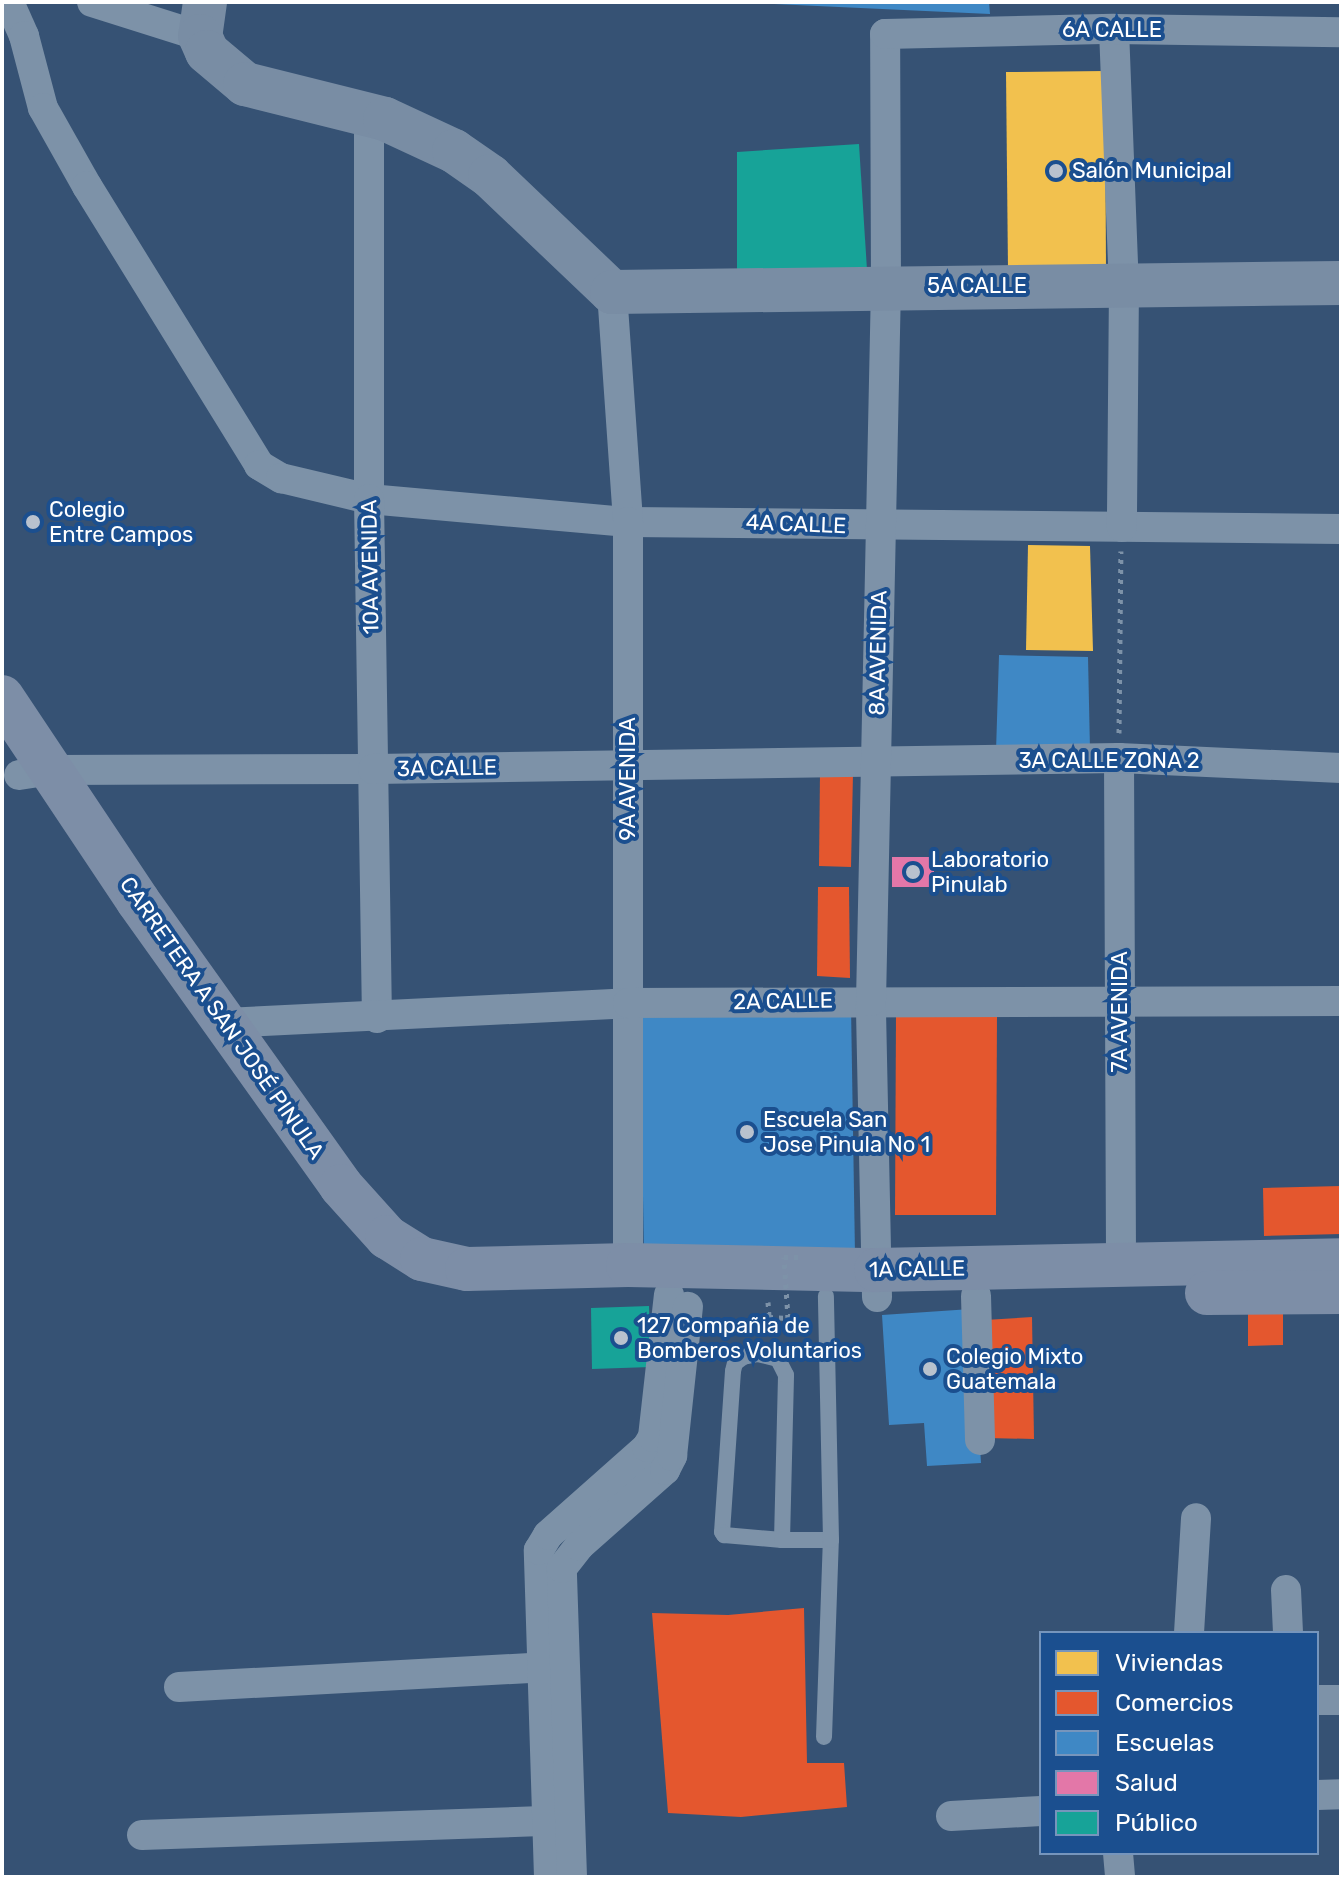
<!DOCTYPE html>
<meta charset="utf-8">
<style>
body{margin:0}
#map{position:relative;width:1343px;height:1879px;overflow:hidden;background:#365274;font-family:Rubik,sans-serif}
div>[style]{position:absolute}
.homes>*{inset:0;background:#f2c14e}
.shops>*{inset:0;background:#e4572e}
.schools>*{inset:0;background:#3f88c5}
.health>*{inset:0;background:#e377a8}
.public>*{inset:0;background:#17a398}
.path>*{height:5px;margin-top:-2.5px;transform-origin:0;background:repeating-linear-gradient(90deg,#7d92a8 0 4px,transparent 0 10px)}
.lane>*{height:16px;margin:-8px;padding:0 8px;transform-origin:8px;border-radius:8px;background:#7d92a8}
.street>*{height:30px;margin:-15px;padding:0 15px;transform-origin:15px;border-radius:15px;background:#7d92a8}
.secondary>*{height:44px;margin:-22px;padding:0 22px;transform-origin:22px;border-radius:22px;background:#798da4}
.primary>*{height:44px;margin:-22px;padding:0 22px;transform-origin:22px;border-radius:22px;background:#7d8ea7}
.path-bridge>*{height:5px;margin-top:-2.5px;transform-origin:0;background:repeating-linear-gradient(90deg,#7d92a8 0 4px,transparent 0 10px)}
.dots>*{width:22px;height:22px;translate:-50% -50%;box-sizing:border-box;border:4px solid #1b4f8f;border-radius:50%}
span{translate:-50% -50%;white-space:nowrap;text-align:center;line-height:1.15;-webkit-text-stroke:8px #1b4f8f;paint-order:stroke}
.street-label{font-size:22px;color:#fff}
.poi-label{font-size:22px;color:#fff}
.left{translate:0 -50%;text-align:left}
.frame{position:absolute;inset:0;border:4px solid #fff;pointer-events:none}
.legend{position:absolute;left:1039px;top:1631px;width:280px;height:224px;box-sizing:border-box;background:#1b4f8f;border:2px solid #7695bc;margin:0;padding:10px 14px;list-style:none;font-size:24px;color:#fff}
.legend li{display:flex;align-items:center;gap:16px;height:40px}
.legend b{width:40px;border:2px solid #7695bc}
</style>
<div id="map">
<div class="homes">
<div style="clip-path:polygon(1105px 71px,1106px 269px,1008px 271px,1006px 72px)"></div>
<div style="clip-path:polygon(1028px 545px,1090px 546px,1093px 651px,1026px 650px)"></div>
</div>
<div class="shops">
<div style="clip-path:polygon(820px 773px,853px 773px,851px 867px,819px 866px)"></div>
<div style="clip-path:polygon(818px 887px,849px 887px,850px 978px,817px 976px)"></div>
<div style="clip-path:polygon(896px 1013px,997px 1014px,996px 1215px,895px 1215px)"></div>
<div style="clip-path:polygon(1341px 1186px,1341px 1234px,1264px 1236px,1263px 1188px)"></div>
<div style="clip-path:polygon(1248px 1306px,1283px 1306px,1283px 1345px,1248px 1346px)"></div>
<div style="clip-path:polygon(1032px 1317px,1034px 1439px,987px 1438px,985px 1320px)"></div>
<div style="clip-path:polygon(804px 1608px,807px 1763px,844px 1763px,847px 1807px,741px 1817px,668px 1813px,652px 1613px,728px 1615px)"></div>
</div>
<div class="schools">
<div style="clip-path:polygon(774px 2px,989px 2px,990px 14px,774px 4px)"></div>
<div style="clip-path:polygon(999px 655px,1088px 657px,1090px 750px,996px 752px)"></div>
<div style="clip-path:polygon(851px 1007px,855px 1254px,644px 1257px,640px 1010px)"></div>
<div style="clip-path:polygon(971px 1309px,981px 1463px,927px 1466px,924px 1423px,889px 1425px,882px 1315px)"></div>
</div>
<div class="health">
<div style="clip-path:polygon(892px 857px,934px 857px,934px 887px,892px 887px)"></div>
</div>
<div class="public">
<div style="clip-path:polygon(859px 144px,867px 270px,737px 274px,737px 152px)"></div>
<div style="clip-path:polygon(649px 1306px,651px 1367px,592px 1369px,591px 1308px)"></div>
</div>
<div class="path">
<div style="left:1119px;top:733px;width:182px;rotate:-89.4deg"></div>
<div style="left:768px;top:1302px;width:15px;rotate:86deg"></div>
</div>
<div class="lane">
<div style="left:782px;top:1540px;width:165px;rotate:-88.6deg"></div>
<div style="left:786px;top:1375px;width:18px;rotate:-117deg"></div>
<div style="left:778px;top:1359px;width:21px;rotate:-166deg"></div>
<div style="left:758px;top:1354px;width:15px;rotate:169deg"></div>
<div style="left:743px;top:1357px;width:10px;rotate:143deg"></div>
<div style="left:735px;top:1363px;width:8px;rotate:104deg"></div>
<div style="left:733px;top:1371px;width:161px;rotate:93.9deg"></div>
<div style="left:722px;top:1532px;width:4px;rotate:56deg"></div>
<div style="left:724px;top:1535px;width:58px;rotate:4.9deg"></div>
<div style="left:782px;top:1540px;width:49px"></div>
<div style="left:824px;top:1737px;width:197px;rotate:-88deg"></div>
<div style="left:831px;top:1540px;width:244px;rotate:-91.2deg"></div>
</div>
<div class="street">
<div style="left:9px;top:2px;width:37px;rotate:66deg"></div>
<div style="left:24px;top:36px;width:74px;rotate:75.2deg"></div>
<div style="left:43px;top:108px;width:90px;rotate:60.6deg"></div>
<div style="left:87px;top:186px;width:328px;rotate:58.3deg"></div>
<div style="left:259px;top:465px;width:26px;rotate:31deg"></div>
<div style="left:281px;top:478px;width:90px;rotate:13.4deg"></div>
<div style="left:369px;top:499px;width:260px;rotate:5.1deg"></div>
<div style="left:628px;top:522px;width:713px;rotate:0.56deg"></div>
<div style="left:92px;top:2px;width:113px;rotate:17.5deg"></div>
<div style="left:1114px;top:29px;width:256px;rotate:87.8deg"></div>
<div style="left:1124px;top:285px;width:242px;rotate:90.5deg"></div>
<div style="left:369px;top:115px;width:384px;rotate:90deg"></div>
<div style="left:369px;top:499px;width:519px;rotate:89.12deg"></div>
<div style="left:612px;top:292px;width:231px;rotate:86deg"></div>
<div style="left:628px;top:522px;width:743px;rotate:90deg"></div>
<div style="left:1119px;top:758px;width:507px;rotate:89.77deg"></div>
<div style="left:19px;top:775px;width:33px;rotate:-9deg"></div>
<div style="left:52px;top:770px;width:321px;rotate:-0.2deg"></div>
<div style="left:373px;top:769px;width:746px;rotate:-0.84deg"></div>
<div style="left:1119px;top:758px;width:222px;rotate:2.6deg"></div>
<div style="left:225px;top:1023px;width:403px;rotate:-2.8deg"></div>
<div style="left:628px;top:1003px;width:713px;rotate:-0.16deg"></div>
<div style="left:976px;top:1296px;width:144px;rotate:88.4deg"></div>
<div style="left:877px;top:1297px;width:296px;rotate:-91.2deg"></div>
<div style="left:871px;top:1001px;width:714px;rotate:-88.8deg"></div>
<div style="left:886px;top:287px;width:253px;rotate:-90.2deg"></div>
<div style="left:885px;top:34px;width:229px;rotate:-1.3deg"></div>
<div style="left:1114px;top:29px;width:227px;rotate:0.8deg"></div>
<div style="left:1286px;top:1590px;width:43px;rotate:87.3deg"></div>
<div style="left:1189px;top:1633px;width:115px;rotate:-86.5deg"></div>
<div style="left:179px;top:1687px;width:365px;rotate:-3.1deg"></div>
<div style="left:1317px;top:1700px;width:24px"></div>
<div style="left:1317px;top:1795px;width:24px;rotate:-2deg"></div>
<div style="left:951px;top:1816px;width:90px;rotate:-3.2deg"></div>
<div style="left:142px;top:1835px;width:427px;rotate:-2deg"></div>
<div style="left:1118px;top:1853px;width:24px;rotate:85deg"></div>
<div style="left:549px;top:1877px;width:327px;rotate:-91.8deg"></div>
<div style="left:539px;top:1550px;width:17px;rotate:-59deg"></div>
<div style="left:548px;top:1535px;width:132px;rotate:-41.6deg"></div>
<div style="left:647px;top:1447px;width:12px;rotate:-59deg"></div>
<div style="left:653px;top:1437px;width:143px;rotate:-83.6deg"></div>
<div style="left:572px;top:1877px;width:309px;rotate:-91.9deg"></div>
<div style="left:562px;top:1568px;width:28px;rotate:-52deg"></div>
<div style="left:579px;top:1546px;width:115px;rotate:-41.5deg"></div>
<div style="left:665px;top:1470px;width:16px;rotate:-63deg"></div>
<div style="left:672px;top:1456px;width:150px;rotate:-83.9deg"></div>
</div>
<div class="secondary">
<div style="left:205px;top:2px;width:34px;rotate:98deg"></div>
<div style="left:200px;top:36px;width:17px;rotate:66deg"></div>
<div style="left:207px;top:52px;width:50px;rotate:40.1deg"></div>
<div style="left:245px;top:84px;width:144px;rotate:14deg"></div>
<div style="left:385px;top:119px;width:76px;rotate:24.9deg"></div>
<div style="left:454px;top:151px;width:44px;rotate:34.8deg"></div>
<div style="left:490px;top:176px;width:168px;rotate:43.6deg"></div>
<div style="left:612px;top:292px;width:729px;rotate:-0.71deg"></div>
</div>
<div class="primary">
<div style="left:2px;top:697px;width:245px;rotate:56.3deg"></div>
<div style="left:138px;top:901px;width:350px;rotate:54.5deg"></div>
<div style="left:341px;top:1186px;width:69px;rotate:48deg"></div>
<div style="left:387px;top:1237px;width:41px;rotate:32.2deg"></div>
<div style="left:422px;top:1259px;width:46px;rotate:12.5deg"></div>
<div style="left:467px;top:1269px;width:161px;rotate:-1.4deg"></div>
<div style="left:628px;top:1265px;width:248px;rotate:1.2deg"></div>
<div style="left:876px;top:1270px;width:465px;rotate:-1.2deg"></div>
<div style="left:1207px;top:1293px;width:134px;rotate:-0.4deg"></div>
</div>
<div class="path-bridge">
<div style="left:769px;top:1317px;width:19px;rotate:3deg"></div>
<div style="left:788px;top:1318px;width:61px;rotate:-93.8deg"></div>
<div style="left:784px;top:1257px;width:18px"></div>
</div>
<div class="dots">
<div style="left:1056px;top:171px;background:#b9c2ce"></div>
<div style="left:33px;top:522px;background:#b9c2ce"></div>
<div style="left:913px;top:872px;background:#b9c2ce"></div>
<div style="left:747px;top:1132px;background:#b9c2ce"></div>
<div style="left:621px;top:1338px;background:#b9c2ce"></div>
<div style="left:930px;top:1369px;background:#b9c2ce"></div>
</div>
<div class="street-label">
<span style="left:1112px;top:30px">6A CALLE</span>
<span style="left:977px;top:286px">5A CALLE</span>
<span style="left:796px;top:524px;rotate:2deg">4A CALLE</span>
<span style="left:370px;top:567px;rotate:-91deg">10A AVENIDA</span>
<span style="left:878px;top:653px;rotate:-89deg">8A AVENIDA</span>
<span style="left:1109px;top:761px">3A CALLE ZONA 2</span>
<span style="left:447px;top:768px;rotate:-1deg">3A CALLE</span>
<span style="left:628px;top:779px;rotate:-90deg">9A AVENIDA</span>
<span style="left:783px;top:1001px;rotate:-1deg">2A CALLE</span>
<span style="left:1120px;top:1012px;rotate:-90deg">7A AVENIDA</span>
<span style="left:222px;top:1018px;rotate:55deg">CARRETERA A SAN JOSÉ PINULA</span>
<span style="left:917px;top:1269px;rotate:-1deg">1A CALLE</span>
</div>
<div class="poi-label">
<span class="left" style="left:1072px;top:171px">Salón Municipal</span>
<span class="left" style="left:49px;top:522px">Colegio<br>Entre Campos</span>
<span class="left" style="left:931px;top:872px">Laboratorio<br>Pinulab</span>
<span class="left" style="left:763px;top:1132px">Escuela San<br>Jose Pinula No 1</span>
<span class="left" style="left:637px;top:1338px">127 Compañia de<br>Bomberos Voluntarios</span>
<span class="left" style="left:946px;top:1369px">Colegio Mixto<br>Guatemala</span>
</div>
<div class="frame"></div>
<ul class="legend">
<li><b style="height:22px;background:#f2c14e"></b>Viviendas</li>
<li><b style="height:22px;background:#e4572e"></b>Comercios</li>
<li><b style="height:22px;background:#3f88c5"></b>Escuelas</li>
<li><b style="height:22px;background:#e377a8"></b>Salud</li>
<li><b style="height:22px;background:#17a398"></b>Público</li>
</ul>
</div>
